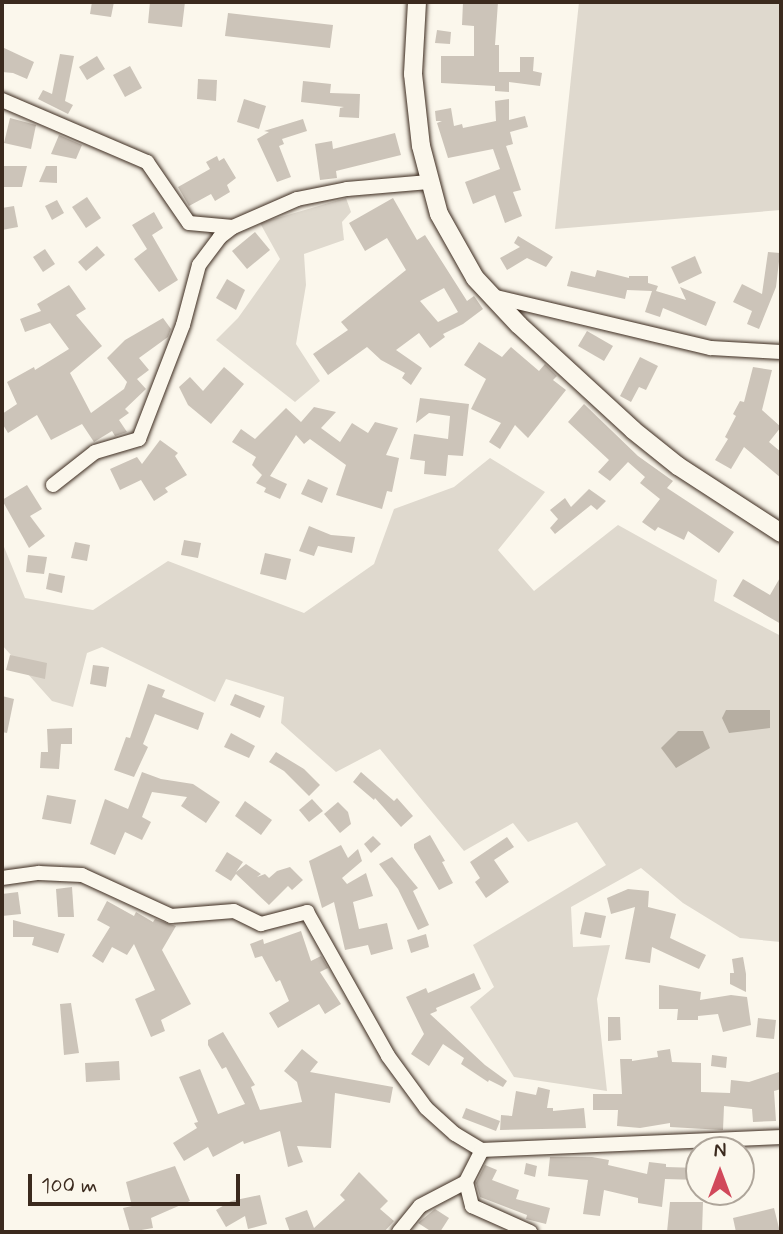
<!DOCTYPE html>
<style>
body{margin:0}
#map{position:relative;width:783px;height:1234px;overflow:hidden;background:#fbf7ec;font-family:Mynerve,sans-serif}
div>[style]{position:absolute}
.green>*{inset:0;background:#dfd9ce}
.water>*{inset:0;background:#b6aea2}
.building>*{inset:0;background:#ccc4b9}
.roads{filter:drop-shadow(0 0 2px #3b2a1e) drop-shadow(0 0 2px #3b2a1e)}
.minor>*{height:14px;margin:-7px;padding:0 7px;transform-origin:7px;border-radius:7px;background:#fbf7ec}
.major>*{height:18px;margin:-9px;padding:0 9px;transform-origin:9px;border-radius:9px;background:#fbf7ec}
span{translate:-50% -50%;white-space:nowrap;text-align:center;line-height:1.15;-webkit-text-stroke:5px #fbf7ec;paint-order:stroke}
.frame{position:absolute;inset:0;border:4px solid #3b2a1e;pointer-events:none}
.north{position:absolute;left:685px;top:1136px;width:70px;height:70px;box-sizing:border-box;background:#fbf7ec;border:2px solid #aea59a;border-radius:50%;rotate:0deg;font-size:19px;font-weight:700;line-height:28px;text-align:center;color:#3b2a1e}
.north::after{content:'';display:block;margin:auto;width:24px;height:32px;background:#d1495b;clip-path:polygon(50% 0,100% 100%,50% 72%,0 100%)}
.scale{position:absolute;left:28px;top:1174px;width:212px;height:32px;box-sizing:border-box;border:4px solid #3b2a1e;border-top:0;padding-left:9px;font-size:21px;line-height:24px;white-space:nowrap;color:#3b2a1e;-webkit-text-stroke:5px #fbf7ec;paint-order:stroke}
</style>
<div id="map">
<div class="green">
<div style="clip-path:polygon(579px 2px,781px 2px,781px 210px,555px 229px)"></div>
<div style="clip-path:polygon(346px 198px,351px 212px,342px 222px,344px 240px,304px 254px,306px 285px,296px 344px,320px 381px,295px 402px,216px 340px,238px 318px,280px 259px,260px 223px)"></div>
<div style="clip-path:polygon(490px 458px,545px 492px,498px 550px,534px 591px,618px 525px,717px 580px,714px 601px,781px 636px,781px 942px,740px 938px,683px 903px,641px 868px,571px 907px,573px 947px,610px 945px,597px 999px,607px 1091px,514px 1077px,470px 1007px,494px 987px,473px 945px,606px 865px,577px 822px,528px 842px,513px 823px,464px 851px,380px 749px,336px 772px,281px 723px,284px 697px,226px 679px,215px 702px,102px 647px,87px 653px,73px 707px,52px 701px,2px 645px,2px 542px,25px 598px,93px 610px,168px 561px,304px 613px,374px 564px,394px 509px,454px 487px)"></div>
</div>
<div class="water">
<div style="clip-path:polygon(726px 710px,770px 710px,770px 728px,729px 733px,722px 718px)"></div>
<div style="clip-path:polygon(678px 731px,703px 731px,710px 748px,676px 768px,661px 748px)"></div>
</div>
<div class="building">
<div style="clip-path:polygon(92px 2px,114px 2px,111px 17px,90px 14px)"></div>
<div style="clip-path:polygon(150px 2px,185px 2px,182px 27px,148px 23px)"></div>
<div style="clip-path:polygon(463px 2px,498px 2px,495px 45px,499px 45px,499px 72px,520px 72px,520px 57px,534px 57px,533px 71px,542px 73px,540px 86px,509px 82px,509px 92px,495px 91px,495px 86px,441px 83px,441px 56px,474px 56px,474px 26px,462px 25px)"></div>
<div style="clip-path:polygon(228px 13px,333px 25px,330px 48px,225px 36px)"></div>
<div style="clip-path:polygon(437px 30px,451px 32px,450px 44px,435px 43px)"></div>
<div style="clip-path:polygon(2px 47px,34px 62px,27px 79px,13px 73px,2px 72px)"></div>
<div style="clip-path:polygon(60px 54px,74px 56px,65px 101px,73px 105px,68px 114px,38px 99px,43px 90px,52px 94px)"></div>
<div style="clip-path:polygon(97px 56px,105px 69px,87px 80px,79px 67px)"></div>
<div style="clip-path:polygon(130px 66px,142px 88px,125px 97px,113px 75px)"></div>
<div style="clip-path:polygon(198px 79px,217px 80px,216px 101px,197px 99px)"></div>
<div style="clip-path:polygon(303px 81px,331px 84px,330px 93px,360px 94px,359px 118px,339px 117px,340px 108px,344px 107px,301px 102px)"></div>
<div style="clip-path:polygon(244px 99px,266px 106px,259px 129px,237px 122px)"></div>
<div style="clip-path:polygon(509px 99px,509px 120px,525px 116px,528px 127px,510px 132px,513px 144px,506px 146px,521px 190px,513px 192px,522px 216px,505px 223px,495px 195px,473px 204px,465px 182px,500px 169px,493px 149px,448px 158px,437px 123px,442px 121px,436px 121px,435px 111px,451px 108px,454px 126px,462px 124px,463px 128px,496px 121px,495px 101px)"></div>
<div style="clip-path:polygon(10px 118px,36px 125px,31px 149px,4px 143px)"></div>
<div style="clip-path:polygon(303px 119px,307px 131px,282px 139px,284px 144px,279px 146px,291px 177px,277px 182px,257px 139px,269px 132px,264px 131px)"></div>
<div style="clip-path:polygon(395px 133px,401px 155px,336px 171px,337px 178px,320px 180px,315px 144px,332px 141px,333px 149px)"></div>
<div style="clip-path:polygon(59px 135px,82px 145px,76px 159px,51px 154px)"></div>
<div style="clip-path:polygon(217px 156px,219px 161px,224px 158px,236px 178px,227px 185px,230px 192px,215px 201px,211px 194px,189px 206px,178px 187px,210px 169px,206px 162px)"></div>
<div style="clip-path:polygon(2px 166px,27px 166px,22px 187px,2px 187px)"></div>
<div style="clip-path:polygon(46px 166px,57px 166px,57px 183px,39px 182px)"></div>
<div style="clip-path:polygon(87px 197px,101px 218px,86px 228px,72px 207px)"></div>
<div style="clip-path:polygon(evenodd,393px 198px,417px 240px,425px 235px,467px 301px,474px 296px,483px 309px,463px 324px,443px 334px,445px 337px,430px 348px,419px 333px,396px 350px,422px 368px,411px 385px,402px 378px,405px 373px,381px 360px,367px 347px,328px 375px,313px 354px,348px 330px,341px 322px,406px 270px,387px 238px,365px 251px,349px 223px,393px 198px,444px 288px,458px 312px,438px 322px,420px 301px,444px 288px)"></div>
<div style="clip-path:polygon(57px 200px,64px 213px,52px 220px,45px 206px)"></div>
<div style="clip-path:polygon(14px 206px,18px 227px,2px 230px,2px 208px)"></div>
<div style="clip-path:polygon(154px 212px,163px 228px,152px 235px,178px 280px,159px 292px,134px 259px,147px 249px,132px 225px)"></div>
<div style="clip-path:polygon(255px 232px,270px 250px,247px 269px,232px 251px)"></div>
<div style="clip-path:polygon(518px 236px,553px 257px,546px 267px,527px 258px,507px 270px,500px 258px,520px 247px,514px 243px)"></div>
<div style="clip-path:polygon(97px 246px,105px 255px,86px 271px,78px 262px)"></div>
<div style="clip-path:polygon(45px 249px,55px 264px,43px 272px,33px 257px)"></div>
<div style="clip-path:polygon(768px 252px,780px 253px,776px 287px,759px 329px,747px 324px,752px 311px,733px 302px,742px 284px,762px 294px)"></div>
<div style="clip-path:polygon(695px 256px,702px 273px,679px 284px,671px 267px)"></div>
<div style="clip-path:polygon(597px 270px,629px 278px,629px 276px,648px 276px,648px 283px,658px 286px,656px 291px,686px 300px,680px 287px,716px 302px,706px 326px,663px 308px,660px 317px,645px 312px,652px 291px,627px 290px,625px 299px,567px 286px,571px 271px,595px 277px)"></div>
<div style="clip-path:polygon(227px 279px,245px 290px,236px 310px,216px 298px)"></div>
<div style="clip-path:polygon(69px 285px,86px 309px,76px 315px,102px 346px,70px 373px,91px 413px,124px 389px,127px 382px,107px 358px,125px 340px,163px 318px,171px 329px,168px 337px,139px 358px,149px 370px,137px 379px,146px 389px,125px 409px,129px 413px,119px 420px,127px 432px,115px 436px,112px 431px,94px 442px,82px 424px,51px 440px,37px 415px,8px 433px,2px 423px,2px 414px,17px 404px,7px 382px,34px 367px,35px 370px,69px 349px,50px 323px,25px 332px,20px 319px,41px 311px,37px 304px)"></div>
<div style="clip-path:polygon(587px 331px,613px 346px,604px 361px,578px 346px)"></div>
<div style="clip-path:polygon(479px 342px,502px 357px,511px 347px,539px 371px,545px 364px,557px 376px,553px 380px,566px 390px,528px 438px,515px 425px,500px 449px,489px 442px,501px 423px,471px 409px,486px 379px,464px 365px)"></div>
<div style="clip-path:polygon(640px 357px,658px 366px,646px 390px,639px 387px,631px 402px,620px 396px)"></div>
<div style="clip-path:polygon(224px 367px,244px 384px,211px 424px,188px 405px,179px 387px,190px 377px,203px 391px)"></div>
<div style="clip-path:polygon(753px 367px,772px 370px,762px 410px,781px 427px,769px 442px,781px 452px,781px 478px,744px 447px,731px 469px,715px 460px,728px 439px,725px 437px,736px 416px,733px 414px,740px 401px,744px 402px)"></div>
<div style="clip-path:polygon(420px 398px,469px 404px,463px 456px,448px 455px,446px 476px,424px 474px,425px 461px,410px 459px,414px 434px,448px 439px,450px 416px,429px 413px,416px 423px)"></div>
<div style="clip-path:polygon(584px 404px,638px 456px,673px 481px,667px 488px,734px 532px,719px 553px,688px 531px,684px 540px,658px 527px,655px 531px,642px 522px,660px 499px,640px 483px,645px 477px,628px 462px,610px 481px,598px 472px,609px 460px,568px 422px)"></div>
<div style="clip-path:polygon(314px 407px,336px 412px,321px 428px,340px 442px,352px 423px,368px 433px,375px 422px,398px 428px,386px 455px,399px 458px,392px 492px,387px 491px,382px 509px,336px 495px,346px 465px,310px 439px,304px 444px,296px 435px,270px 476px,287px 484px,280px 499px,264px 492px,266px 488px,256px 483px,262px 475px,252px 465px,256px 457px,232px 442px,241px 429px,255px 439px,286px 408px,301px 422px)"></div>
<div style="clip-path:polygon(160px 440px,178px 453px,175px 456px,187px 475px,165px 488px,168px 492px,154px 501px,141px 480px,120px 490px,110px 469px,137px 457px,142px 464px)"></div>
<div style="clip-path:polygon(308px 479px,328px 488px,322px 503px,301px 494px)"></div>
<div style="clip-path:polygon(27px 485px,42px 509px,30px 516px,45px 536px,29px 548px,2px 500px)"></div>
<div style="clip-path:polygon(589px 489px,606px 501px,597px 510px,591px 505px,555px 534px,550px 528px,558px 519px,550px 510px,565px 498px,571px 507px)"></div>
<div style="clip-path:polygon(309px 526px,331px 535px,355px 537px,352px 553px,318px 546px,314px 556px,299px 551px)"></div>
<div style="clip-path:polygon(184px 540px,201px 543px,198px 558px,181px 555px)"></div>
<div style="clip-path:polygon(75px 542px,90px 545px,87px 561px,71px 558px)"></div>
<div style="clip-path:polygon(265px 553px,291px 559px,286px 580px,260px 574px)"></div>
<div style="clip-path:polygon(28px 555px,47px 557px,44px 574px,26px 572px)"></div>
<div style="clip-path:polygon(49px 573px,65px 576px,62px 593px,46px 589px)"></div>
<div style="clip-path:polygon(781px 576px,781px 624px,733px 596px,743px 579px,770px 595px)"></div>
<div style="clip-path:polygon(10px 655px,47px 663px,45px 679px,6px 670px)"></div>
<div style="clip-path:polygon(93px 665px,109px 667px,106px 687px,90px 684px)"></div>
<div style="clip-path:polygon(148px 684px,165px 690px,162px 697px,204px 713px,198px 730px,155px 714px,143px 744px,148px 747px,134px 777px,114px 770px,126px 737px,130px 738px)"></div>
<div style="clip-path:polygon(235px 694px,265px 706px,260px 718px,230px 705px)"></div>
<div style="clip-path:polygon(2px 696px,14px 699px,7px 733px,2px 732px)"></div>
<div style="clip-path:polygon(72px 728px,72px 744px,61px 744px,59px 769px,40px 768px,41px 752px,48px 752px,47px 729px)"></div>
<div style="clip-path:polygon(231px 733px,255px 746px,249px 758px,224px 747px)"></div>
<div style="clip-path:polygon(276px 752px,304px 769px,320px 785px,309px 796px,284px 771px,269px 762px)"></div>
<div style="clip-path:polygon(142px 772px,161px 779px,193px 784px,220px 802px,206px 823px,181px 806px,187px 797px,152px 792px,142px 817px,151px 822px,142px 840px,125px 832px,115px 855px,90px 844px,105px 799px,128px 809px)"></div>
<div style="clip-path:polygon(361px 772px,394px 801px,397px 798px,413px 816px,401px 827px,375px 798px,374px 800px,353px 782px)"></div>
<div style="clip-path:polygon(47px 795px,76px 800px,71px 824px,42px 819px)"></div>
<div style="clip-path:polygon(312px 799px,323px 811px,309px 822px,299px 810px)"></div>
<div style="clip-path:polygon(245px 801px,272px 820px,261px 835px,235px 816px)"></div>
<div style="clip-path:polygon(338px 802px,348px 812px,351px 824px,340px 833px,324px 814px)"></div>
<div style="clip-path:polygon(430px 835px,445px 861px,442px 862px,453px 883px,439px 890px,414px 848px,414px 844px)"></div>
<div style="clip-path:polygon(373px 836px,381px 844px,371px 853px,364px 844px)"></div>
<div style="clip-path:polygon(507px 837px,514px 847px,494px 860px,509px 882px,486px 898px,475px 882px,480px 878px,470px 862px)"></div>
<div style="clip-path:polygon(341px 845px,348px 858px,358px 849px,362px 861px,342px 878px,347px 884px,366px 873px,373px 896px,353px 902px,359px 929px,387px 923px,393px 949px,371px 955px,368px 945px,345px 950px,334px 902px,322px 908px,309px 861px)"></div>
<div style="clip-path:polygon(227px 852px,243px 862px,236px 872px,246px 864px,261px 874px,257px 877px,265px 874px,269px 878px,277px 871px,290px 867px,303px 880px,292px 890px,288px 886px,269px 905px,236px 874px,231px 881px,215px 871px)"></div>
<div style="clip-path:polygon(392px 857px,418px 888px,413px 891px,429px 925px,418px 930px,398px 889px,379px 864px)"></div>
<div style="clip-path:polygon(72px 887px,74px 917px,58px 917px,56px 889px)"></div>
<div style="clip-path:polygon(628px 889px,649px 891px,648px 907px,676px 914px,670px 938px,706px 955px,699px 969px,652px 947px,650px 963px,625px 959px,635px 907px,611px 914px,607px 898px)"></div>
<div style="clip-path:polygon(18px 892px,21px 914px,2px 916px,2px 894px)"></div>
<div style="clip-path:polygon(107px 901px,134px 916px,136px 912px,153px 922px,155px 919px,176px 926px,162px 950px,191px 1004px,161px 1020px,165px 1031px,151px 1037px,135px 999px,155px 990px,134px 944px,127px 955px,112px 947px,103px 963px,92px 956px,110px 927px,97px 920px)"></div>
<div style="clip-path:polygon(585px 912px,606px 916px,601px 938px,580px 934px)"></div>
<div style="clip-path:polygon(13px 920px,65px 934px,58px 953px,32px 945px,34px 937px,13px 937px)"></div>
<div style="clip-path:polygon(301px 931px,311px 961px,321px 956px,328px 968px,320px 972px,341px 1004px,325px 1014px,319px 1004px,278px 1028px,269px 1013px,289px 1001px,280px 980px,276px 982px,262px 956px,255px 958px,250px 944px,263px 939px,264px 944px)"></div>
<div style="clip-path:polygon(426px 934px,429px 947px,411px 953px,407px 940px)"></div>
<div style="clip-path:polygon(743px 957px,746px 974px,746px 992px,730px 984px,730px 973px,734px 973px,732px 959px)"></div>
<div style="clip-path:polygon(474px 973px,481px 989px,436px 1008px,437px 1011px,430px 1014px,485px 1065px,507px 1081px,503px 1087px,489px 1080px,488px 1082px,461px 1064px,464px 1058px,443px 1044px,429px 1066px,411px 1054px,424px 1034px,406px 997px,426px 988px,428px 993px)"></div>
<div style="clip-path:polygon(659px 985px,701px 992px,700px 1000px,731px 995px,747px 997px,751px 1025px,723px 1032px,718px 1014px,698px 1016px,698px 1020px,677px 1020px,678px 1009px,659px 1009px)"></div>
<div style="clip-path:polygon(71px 1003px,79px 1053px,64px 1055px,60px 1004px)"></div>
<div style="clip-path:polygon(608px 1017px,620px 1017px,621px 1040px,608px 1041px)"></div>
<div style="clip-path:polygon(758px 1018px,776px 1020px,774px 1039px,756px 1037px)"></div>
<div style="clip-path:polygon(223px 1032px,255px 1085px,251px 1087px,260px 1110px,302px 1102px,297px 1082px,284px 1071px,302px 1049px,318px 1062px,310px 1072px,393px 1087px,390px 1103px,335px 1093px,331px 1148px,297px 1146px,303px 1162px,288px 1167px,280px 1131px,244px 1144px,243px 1141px,213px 1157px,208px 1147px,184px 1161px,173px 1143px,197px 1128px,194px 1123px,198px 1122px,179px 1077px,200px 1069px,218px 1114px,245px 1104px,226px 1067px,222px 1069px,208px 1045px,208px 1040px)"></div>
<div style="clip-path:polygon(670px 1049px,672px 1062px,701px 1063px,701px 1092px,730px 1093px,731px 1080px,749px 1082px,779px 1072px,781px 1089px,774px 1091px,776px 1121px,753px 1122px,752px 1109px,724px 1106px,723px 1130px,670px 1127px,670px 1123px,640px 1128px,617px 1126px,618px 1110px,593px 1110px,593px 1094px,622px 1094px,620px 1059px,632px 1059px,632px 1061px,658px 1057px,657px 1051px)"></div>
<div style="clip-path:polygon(712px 1055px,727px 1057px,726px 1068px,711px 1066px)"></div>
<div style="clip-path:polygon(119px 1061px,120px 1080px,86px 1082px,85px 1063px)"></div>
<div style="clip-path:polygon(538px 1087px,550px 1090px,547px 1108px,553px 1108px,553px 1111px,584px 1108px,586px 1128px,500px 1130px,501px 1115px,512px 1116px,516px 1091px,536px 1095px)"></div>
<div style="clip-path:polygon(466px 1108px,500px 1121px,496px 1131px,462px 1118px)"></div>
<div style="clip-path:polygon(550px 1157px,592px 1157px,609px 1160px,608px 1165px,647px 1174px,649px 1162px,666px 1164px,666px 1167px,699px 1168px,699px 1180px,665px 1179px,662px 1207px,638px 1203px,638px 1198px,604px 1190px,600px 1216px,583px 1214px,588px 1180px,548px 1176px)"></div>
<div style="clip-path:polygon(526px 1163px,537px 1166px,535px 1177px,524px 1174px)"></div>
<div style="clip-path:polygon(485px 1165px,497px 1170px,492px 1180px,519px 1190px,516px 1199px,550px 1208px,546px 1224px,526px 1219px,527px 1215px,480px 1197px,476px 1183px)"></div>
<div style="clip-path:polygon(175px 1166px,190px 1201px,151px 1218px,153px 1228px,130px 1232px,123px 1208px,132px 1206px,126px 1182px)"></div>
<div style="clip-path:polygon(359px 1172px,388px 1201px,380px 1209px,394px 1221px,384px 1232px,290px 1232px,285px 1218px,307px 1210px,314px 1228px,345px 1200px,340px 1195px)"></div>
<div style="clip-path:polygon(260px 1195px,267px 1224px,248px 1229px,245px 1216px,226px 1227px,216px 1210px,231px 1201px)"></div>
<div style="clip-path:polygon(670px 1202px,703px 1202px,702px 1232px,667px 1232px)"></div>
<div style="clip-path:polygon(774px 1208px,780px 1232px,736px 1232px,733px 1218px)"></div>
<div style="clip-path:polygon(435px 1209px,449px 1218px,440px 1232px,432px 1232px,418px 1223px)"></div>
</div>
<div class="roads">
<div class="minor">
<div style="left:2px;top:100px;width:158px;rotate:23.2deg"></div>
<div style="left:147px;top:162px;width:74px;rotate:55.5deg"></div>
<div style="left:189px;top:223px;width:44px;rotate:5.2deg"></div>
<div style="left:492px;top:296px;width:225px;rotate:13.4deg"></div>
<div style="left:711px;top:348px;width:70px;rotate:3.3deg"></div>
<div style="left:53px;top:485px;width:53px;rotate:-38.2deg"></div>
<div style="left:95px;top:452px;width:46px;rotate:-16.5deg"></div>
<div style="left:139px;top:439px;width:122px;rotate:-68.9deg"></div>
<div style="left:183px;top:325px;width:62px;rotate:-75.1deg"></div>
<div style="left:199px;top:265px;width:35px;rotate:-53deg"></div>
<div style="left:220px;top:237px;width:16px;rotate:-38deg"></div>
<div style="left:233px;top:227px;width:70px;rotate:-23.6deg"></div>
<div style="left:297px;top:199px;width:51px;rotate:-11.3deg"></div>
<div style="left:347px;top:189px;width:82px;rotate:-4.9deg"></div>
<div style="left:2px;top:878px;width:37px;rotate:-8deg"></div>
<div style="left:39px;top:873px;width:43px;rotate:2.7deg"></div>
<div style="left:82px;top:875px;width:98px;rotate:24.7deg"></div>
<div style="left:171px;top:916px;width:63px;rotate:-4.5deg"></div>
<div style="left:234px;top:911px;width:30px;rotate:26deg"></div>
<div style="left:261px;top:924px;width:48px;rotate:-14.6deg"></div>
<div style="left:307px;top:912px;width:165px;rotate:60.6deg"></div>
<div style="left:388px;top:1056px;width:64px;rotate:53.8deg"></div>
<div style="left:426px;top:1108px;width:39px;rotate:42deg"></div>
<div style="left:455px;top:1134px;width:31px;rotate:31deg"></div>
<div style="left:482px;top:1150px;width:299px;rotate:-2.5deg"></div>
<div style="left:482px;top:1150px;width:36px;rotate:117deg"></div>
<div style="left:466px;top:1182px;width:25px;rotate:76deg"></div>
<div style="left:472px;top:1206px;width:64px;rotate:24.1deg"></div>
<div style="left:399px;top:1232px;width:33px;rotate:-51deg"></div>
<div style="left:420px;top:1206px;width:52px;rotate:-27.6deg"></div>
</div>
<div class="major">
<div style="left:417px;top:2px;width:72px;rotate:93.2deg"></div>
<div style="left:413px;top:74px;width:72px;rotate:83.7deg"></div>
<div style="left:421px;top:146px;width:70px;rotate:75.2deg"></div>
<div style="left:439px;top:214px;width:73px;rotate:60.6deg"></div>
<div style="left:475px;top:278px;width:64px;rotate:46.9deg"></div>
<div style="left:519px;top:325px;width:155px;rotate:42.6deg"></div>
<div style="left:633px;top:430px;width:58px;rotate:38.7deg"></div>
<div style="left:678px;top:466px;width:123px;rotate:33deg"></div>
</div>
</div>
<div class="frame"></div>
<div class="north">N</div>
<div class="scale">100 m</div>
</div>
